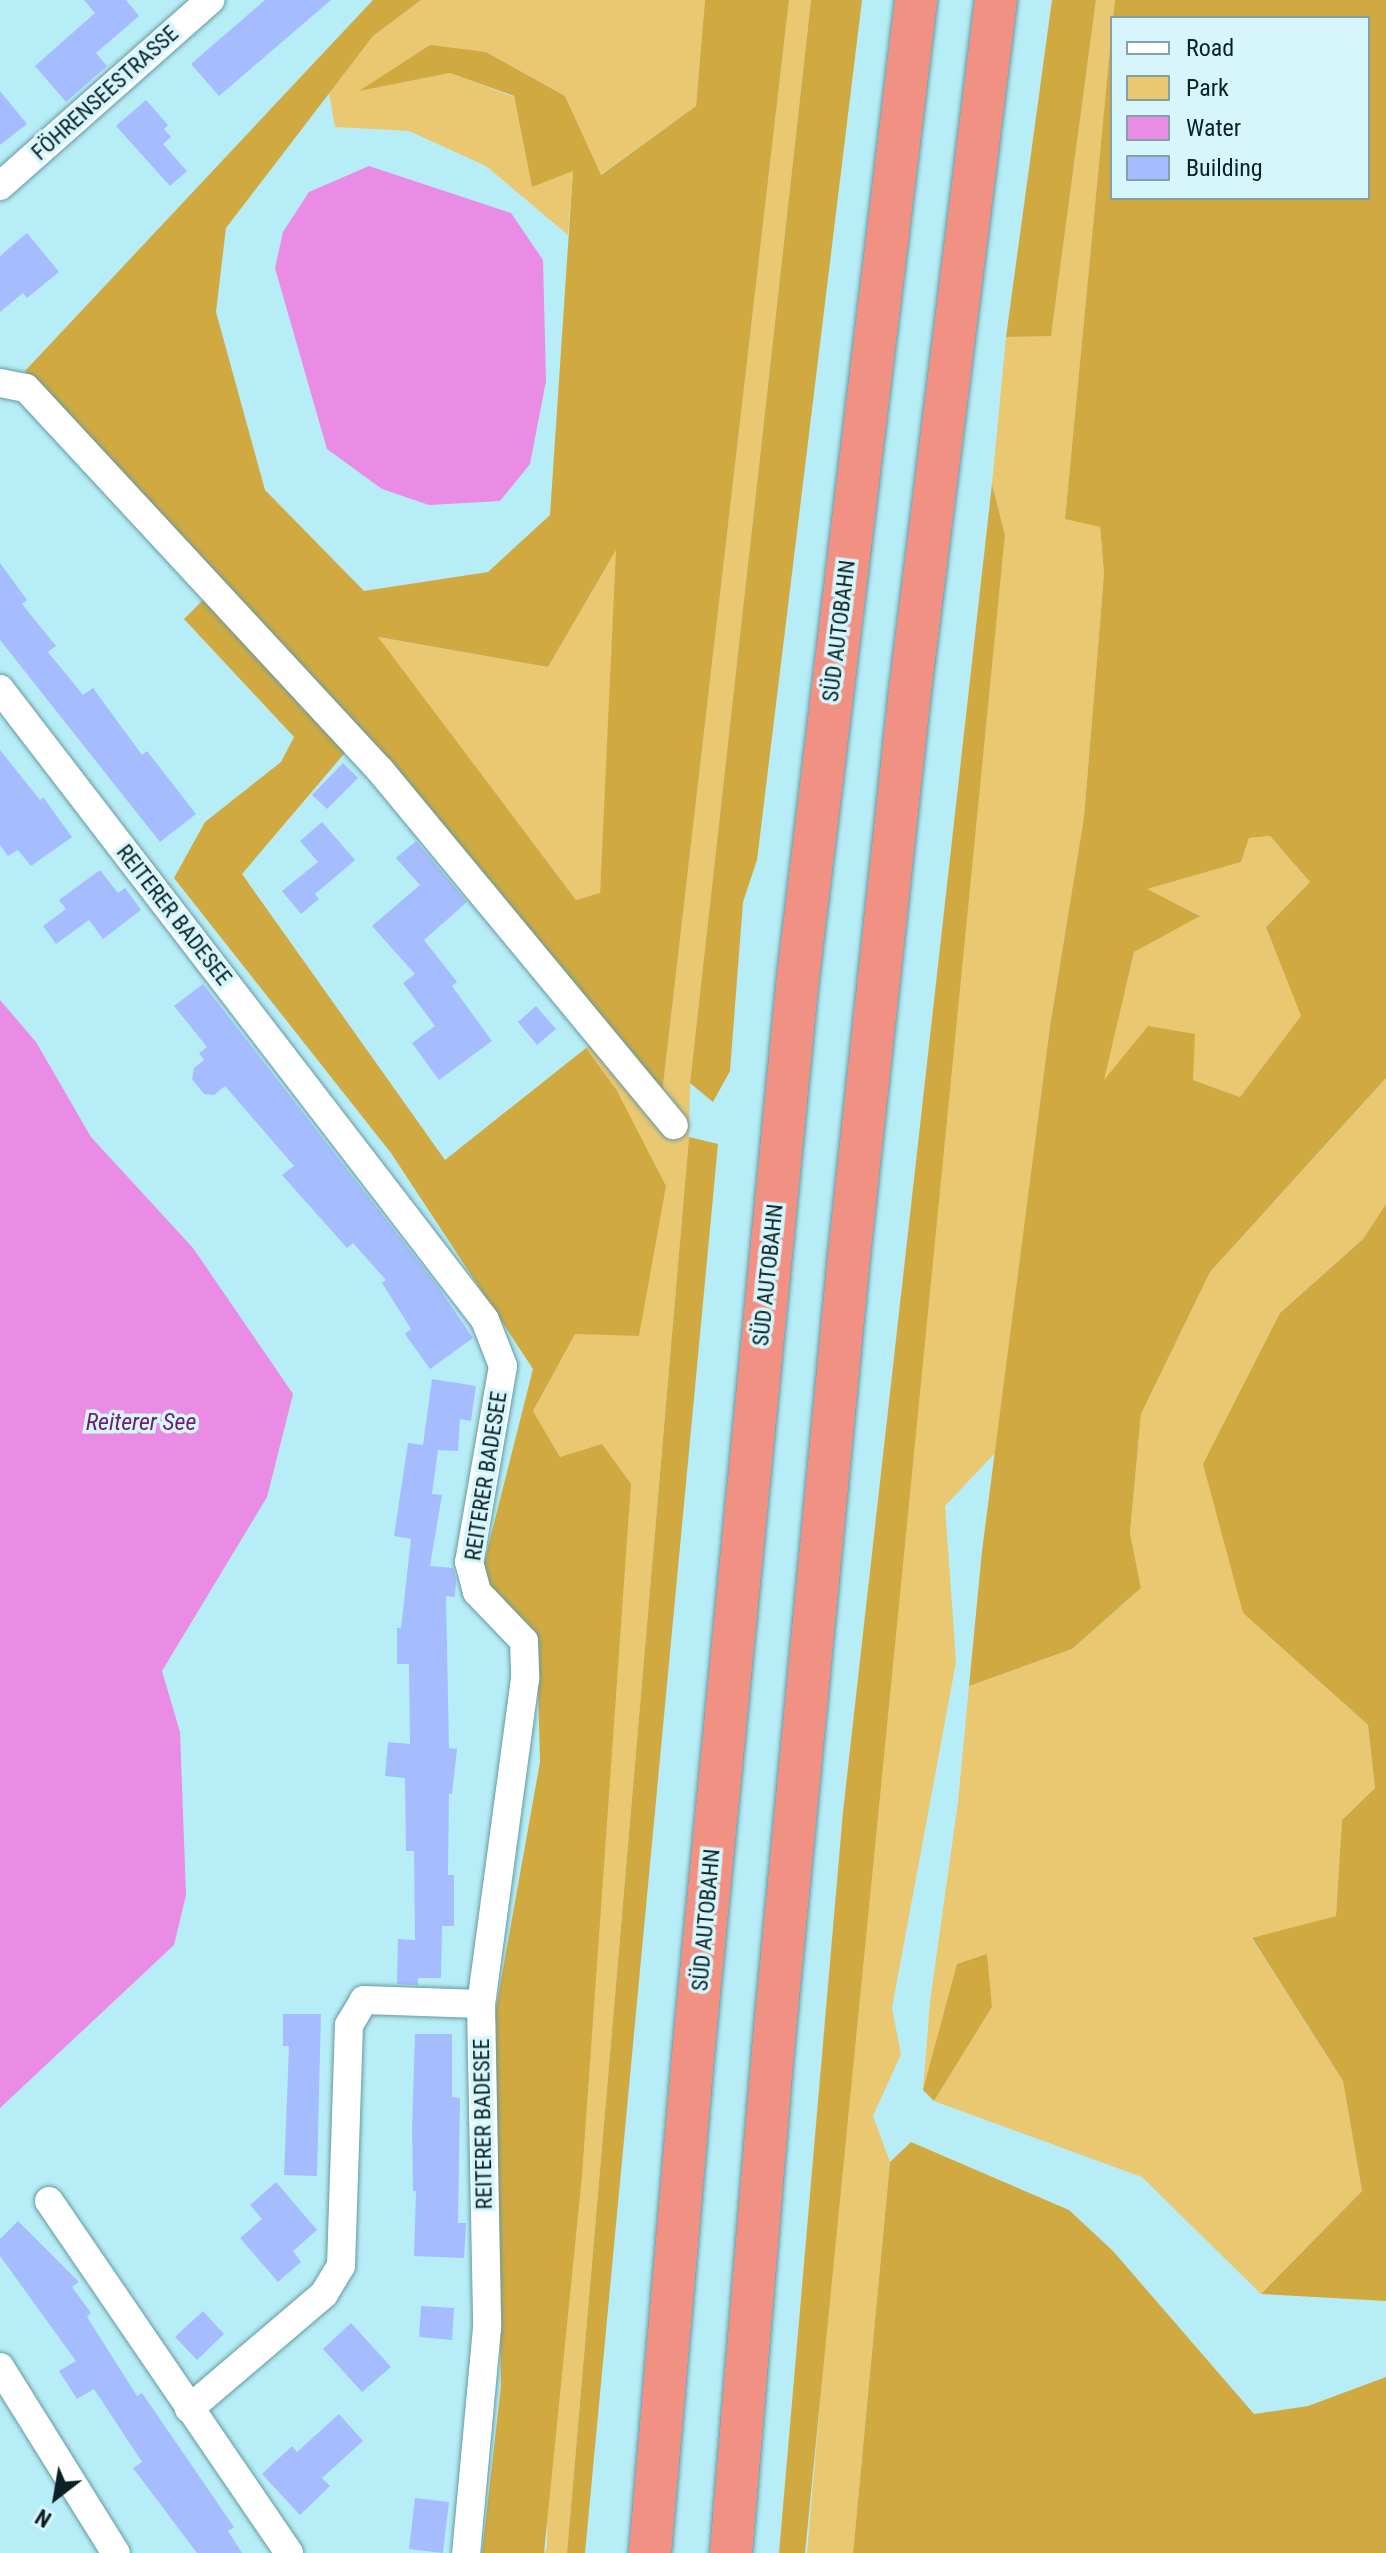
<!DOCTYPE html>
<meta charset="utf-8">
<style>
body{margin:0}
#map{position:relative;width:1386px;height:2553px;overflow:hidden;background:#b7edf6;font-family:"Roboto Condensed",sans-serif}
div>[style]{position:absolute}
.green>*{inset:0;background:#e9c871}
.forest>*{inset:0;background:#d0aa41}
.water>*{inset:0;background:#ea8be5}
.building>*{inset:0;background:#a5bdfe}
.roads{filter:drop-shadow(0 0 2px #669aa2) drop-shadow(0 0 2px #669aa2)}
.minor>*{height:28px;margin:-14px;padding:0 14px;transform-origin:14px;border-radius:14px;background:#fff}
.highway>*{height:42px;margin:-21px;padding:0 21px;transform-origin:21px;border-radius:21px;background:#f19183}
span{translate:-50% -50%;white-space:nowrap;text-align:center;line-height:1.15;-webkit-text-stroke:7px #d7f6fc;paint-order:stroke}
.street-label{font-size:22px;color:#0b2124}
.water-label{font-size:24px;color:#711d6f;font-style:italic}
.legend{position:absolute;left:1110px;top:16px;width:260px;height:184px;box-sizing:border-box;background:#d7f6fc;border:2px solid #85a1a6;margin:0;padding:10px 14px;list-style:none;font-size:24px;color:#0b2124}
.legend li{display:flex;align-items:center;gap:16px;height:40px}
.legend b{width:40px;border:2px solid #85a1a6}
.north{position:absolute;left:16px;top:2457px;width:80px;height:80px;-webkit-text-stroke:6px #d7f6fc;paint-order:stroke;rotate:211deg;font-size:22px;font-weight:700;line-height:32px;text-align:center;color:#0b2124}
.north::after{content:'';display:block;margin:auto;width:28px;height:36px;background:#0b2124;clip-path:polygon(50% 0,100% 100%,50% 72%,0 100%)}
</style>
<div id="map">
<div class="green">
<div style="clip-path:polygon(421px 0,705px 0,696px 106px,600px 175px,565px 96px,486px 52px,362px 90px,450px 73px,514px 97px,532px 186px,573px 171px,568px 235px,486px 166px,409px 131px,335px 127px,329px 93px,373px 36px)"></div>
<div style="clip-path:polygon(789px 0,811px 0,690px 1083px,689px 1137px,567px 2553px,544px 2553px,547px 2547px,560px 1457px,533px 1411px,575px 1333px,639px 1336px,616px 1089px,586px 1048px,611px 1028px,662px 1093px)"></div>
<div style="clip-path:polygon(1096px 0,1115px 0,1065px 518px,1100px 527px,1104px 574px,1084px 817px,1050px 1026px,995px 1453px,945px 1506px,956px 1662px,892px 2008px,901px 2054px,873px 2116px,890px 2162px,853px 2553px,807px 2553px,834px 2242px,1005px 535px,992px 484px,1006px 337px,1051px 335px)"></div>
<div style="clip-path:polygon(617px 548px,600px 894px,576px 900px,377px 637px,548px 667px)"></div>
<div style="clip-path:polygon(1270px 836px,1310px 882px,1266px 927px,1302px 1016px,1240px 1097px,1193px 1080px,1103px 1081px,1134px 952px,1199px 915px,1146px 889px,1241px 862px,1249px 838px)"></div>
<div style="clip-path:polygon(1386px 1078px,1386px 1204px,1363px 1239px,1280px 1313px,1243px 1613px,1368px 1725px,1375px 1788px,1342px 1820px,1336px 1916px,1252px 1939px,1343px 2081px,1362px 2191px,1261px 2294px,1142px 2177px,934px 2101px,992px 2007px,923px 2090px,930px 2002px,958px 1802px,969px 1686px,1072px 1649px,1141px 1588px,1130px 1533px,1141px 1414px,1210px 1272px)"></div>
</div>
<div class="forest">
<div style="clip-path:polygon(evenodd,373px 0,421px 0,373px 36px,226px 228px,216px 312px,265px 490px,364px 591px,488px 572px,550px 515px,573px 171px,532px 187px,514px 96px,450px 73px,359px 91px,430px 45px,486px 52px,565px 96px,601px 175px,696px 106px,705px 0,789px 0,662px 1094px,393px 767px,25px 371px,373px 0,616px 550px,600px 893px,576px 900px,378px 637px,548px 667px,616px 550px)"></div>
<div style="clip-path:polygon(811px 0,862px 0,757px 860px,743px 902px,730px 1071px,713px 1102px,690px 1083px)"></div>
<div style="clip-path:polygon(1052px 0,1096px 0,1051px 336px,1006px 337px)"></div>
<div style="clip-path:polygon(evenodd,1115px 0,1386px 0,1386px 1078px,1210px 1272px,1141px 1414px,1130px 1533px,1141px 1588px,1072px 1649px,969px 1686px,982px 1551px,1050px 1026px,1084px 817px,1104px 574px,1100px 527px,1065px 519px,1112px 28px,1112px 198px,1368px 198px,1368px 18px,1113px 18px,1115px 0,1270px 836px,1310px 882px,1266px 927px,1301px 1016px,1240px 1097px,1193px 1080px,1195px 1034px,1148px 1026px,1104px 1080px,1134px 952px,1200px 916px,1147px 889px,1241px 862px,1249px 838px,1270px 836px)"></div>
<div style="clip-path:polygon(992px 484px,1005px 535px,805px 2553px,779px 2553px,843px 1812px)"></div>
<div style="clip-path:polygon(206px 597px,349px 748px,242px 874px,445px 1160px,586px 1048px,616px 1089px,666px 1186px,639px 1336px,575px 1334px,533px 1411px,560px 1457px,602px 1444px,631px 1484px,582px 2176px,544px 2553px,482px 2553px,501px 2386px,495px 2014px,540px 1762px,537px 1646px,487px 1592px,483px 1567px,533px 1369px,391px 1153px,174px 878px,205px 822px,281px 762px,294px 737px,184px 619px)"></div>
<div style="clip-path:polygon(689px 1137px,718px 1144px,585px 2553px,567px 2553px)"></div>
<div style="clip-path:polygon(1386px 1204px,1386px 2301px,1261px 2294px,1362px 2191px,1343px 2081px,1252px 1938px,1336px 1916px,1342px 1820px,1375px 1788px,1368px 1725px,1243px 1613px,1203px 1464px,1280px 1313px,1363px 1239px)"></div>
<div style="clip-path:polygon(987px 1954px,992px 2007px,934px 2101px,923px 2090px,957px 1964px)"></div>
<div style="clip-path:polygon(911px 2142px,1069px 2210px,1113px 2251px,1254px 2414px,1308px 2406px,1386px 2377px,1386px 2553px,853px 2553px,890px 2162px)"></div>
</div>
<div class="water">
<div style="clip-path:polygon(369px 166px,511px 213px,543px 260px,546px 381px,530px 464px,500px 501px,429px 505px,382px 489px,327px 449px,275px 268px,283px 232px,309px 192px)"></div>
<div style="clip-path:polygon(0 1000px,36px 1042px,91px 1137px,193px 1248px,293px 1394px,267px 1497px,162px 1671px,180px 1732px,186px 1895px,174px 1945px,0 2108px)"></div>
</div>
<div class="building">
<div style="clip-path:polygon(84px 0,126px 0,139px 16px,96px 53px,107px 66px,66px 102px,35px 66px,95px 13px)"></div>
<div style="clip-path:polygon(265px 0,331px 0,219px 96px,191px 64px)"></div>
<div style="clip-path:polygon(0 91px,27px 124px,0 145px)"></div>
<div style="clip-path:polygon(146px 100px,168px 125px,164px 129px,171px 137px,163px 144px,187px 171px,170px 186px,116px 126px)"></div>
<div style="clip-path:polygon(27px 233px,59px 272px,27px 298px,23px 293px,0 312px,0 256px)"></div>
<div style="clip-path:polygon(0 563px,27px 600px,22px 604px,56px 646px,48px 652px,83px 695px,93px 688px,142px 755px,147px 751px,196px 814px,160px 842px,0 640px)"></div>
<div style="clip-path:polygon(0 750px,40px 800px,43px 797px,72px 837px,31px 866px,18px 850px,8px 856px,0 845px)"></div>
<div style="clip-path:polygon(343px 763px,358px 778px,327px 809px,312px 795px)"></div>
<div style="clip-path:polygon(322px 822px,355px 860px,315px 894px,319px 899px,301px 914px,282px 891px,318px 862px,300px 841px)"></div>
<div style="clip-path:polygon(416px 841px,467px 902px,424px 940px,457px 982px,452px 986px,492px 1041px,439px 1080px,412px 1043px,435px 1026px,403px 983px,415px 974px,372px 926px,420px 885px,396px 858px)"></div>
<div style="clip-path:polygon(100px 870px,118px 893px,125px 888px,141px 910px,103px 939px,89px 920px,56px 944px,43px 926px,66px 909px,59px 900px)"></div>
<div style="clip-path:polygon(203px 984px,436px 1284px,473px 1338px,430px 1369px,405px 1334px,411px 1329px,382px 1283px,386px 1280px,353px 1243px,347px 1248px,282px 1175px,294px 1166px,225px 1086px,214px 1095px,204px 1094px,192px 1079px,194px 1068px,204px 1060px,199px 1053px,207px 1047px,174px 1006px)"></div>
<div style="clip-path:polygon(536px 1006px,556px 1029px,537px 1045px,518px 1022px)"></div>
<div style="clip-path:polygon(432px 1379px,476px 1386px,471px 1421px,460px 1419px,458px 1451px,438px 1450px,432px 1494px,442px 1495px,430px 1566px,453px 1568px,456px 1580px,455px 1597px,446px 1596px,449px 1748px,457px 1749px,452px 1794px,449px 1794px,448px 1875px,454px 1875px,454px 1926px,442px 1926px,441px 1978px,418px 1978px,418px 1985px,397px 1984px,398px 1939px,415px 1940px,414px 1851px,406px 1851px,405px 1778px,385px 1776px,388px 1742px,410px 1744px,409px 1664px,397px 1664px,397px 1628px,401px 1628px,411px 1539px,394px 1536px,408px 1443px,423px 1445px)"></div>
<div style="clip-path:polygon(283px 2014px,321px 2014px,317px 2176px,284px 2175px,289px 2046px,283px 2046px)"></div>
<div style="clip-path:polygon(415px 2034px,452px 2034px,452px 2097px,460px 2098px,458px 2223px,466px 2223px,464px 2258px,414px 2256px,416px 2191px,413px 2191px,412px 2128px)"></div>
<div style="clip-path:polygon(276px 2182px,317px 2230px,293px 2251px,301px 2262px,278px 2282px,240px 2238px,262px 2219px,250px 2205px)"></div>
<div style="clip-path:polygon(18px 2221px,79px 2282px,72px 2287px,91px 2313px,87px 2317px,137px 2396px,142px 2393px,234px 2527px,228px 2531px,242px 2553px,197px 2553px,133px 2468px,142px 2462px,94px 2389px,77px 2399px,59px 2371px,76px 2361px,0 2256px,0 2239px)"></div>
<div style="clip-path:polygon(421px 2306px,454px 2308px,452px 2340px,419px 2337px)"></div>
<div style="clip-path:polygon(203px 2311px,224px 2334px,197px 2360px,175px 2337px)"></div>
<div style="clip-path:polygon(351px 2323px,391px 2367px,362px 2392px,323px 2349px)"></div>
<div style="clip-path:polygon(339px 2414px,363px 2441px,322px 2478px,330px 2486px,300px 2515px,262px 2474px,292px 2446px,297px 2452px)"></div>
<div style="clip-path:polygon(415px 2498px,449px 2502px,443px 2553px,409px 2549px)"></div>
</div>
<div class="roads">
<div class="minor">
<div style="left:0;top:186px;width:281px;rotate:-41.5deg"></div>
<div style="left:0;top:383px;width:26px;rotate:11deg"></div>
<div style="left:26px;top:388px;width:521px;rotate:47.18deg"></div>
<div style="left:380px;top:770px;width:461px;rotate:50.4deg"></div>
<div style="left:0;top:689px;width:796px;rotate:52.45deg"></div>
<div style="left:485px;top:1320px;width:49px;rotate:68.6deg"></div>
<div style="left:503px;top:1366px;width:199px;rotate:99.8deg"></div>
<div style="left:469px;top:1562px;width:31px;rotate:75deg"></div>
<div style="left:477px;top:1592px;width:68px;rotate:46.2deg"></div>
<div style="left:524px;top:1641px;width:38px;rotate:88deg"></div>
<div style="left:525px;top:1679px;width:328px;rotate:97.7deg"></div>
<div style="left:481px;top:2004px;width:324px;rotate:88.9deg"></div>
<div style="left:487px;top:2328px;width:226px;rotate:95.3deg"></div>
<div style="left:49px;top:2201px;width:426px;rotate:55.7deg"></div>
<div style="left:0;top:2367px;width:219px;rotate:58.1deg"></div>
<div style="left:189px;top:2409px;width:177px;rotate:-40.4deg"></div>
<div style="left:324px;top:2294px;width:33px;rotate:-59deg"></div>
<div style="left:341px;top:2266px;width:241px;rotate:-88.1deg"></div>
<div style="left:349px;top:2025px;width:29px;rotate:-59deg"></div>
<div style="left:364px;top:2000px;width:117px;rotate:2deg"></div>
</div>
<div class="highway">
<div style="left:650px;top:2553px;width:510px;rotate:-85.05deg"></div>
<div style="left:694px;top:2045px;width:1073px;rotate:-84.44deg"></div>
<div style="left:798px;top:977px;width:984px;rotate:-83.11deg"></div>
<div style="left:731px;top:2553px;width:516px;rotate:-85.22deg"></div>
<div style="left:774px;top:2039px;width:787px;rotate:-84.53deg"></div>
<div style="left:849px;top:1256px;width:568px;rotate:-83.84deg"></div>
<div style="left:910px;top:691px;width:696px;rotate:-82.91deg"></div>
</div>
</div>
<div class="street-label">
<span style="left:105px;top:93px;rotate:-42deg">FÖHRENSEESTRASSE</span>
<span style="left:839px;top:631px;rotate:-83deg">SÜD AUTOBAHN</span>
<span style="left:174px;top:915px;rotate:52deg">REITERER BADESEE</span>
<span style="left:768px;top:1275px;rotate:-84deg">SÜD AUTOBAHN</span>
<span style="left:486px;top:1476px;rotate:-81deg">REITERER BADESEE</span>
<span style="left:706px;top:1920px;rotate:-85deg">SÜD AUTOBAHN</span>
<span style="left:483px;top:2124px;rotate:-91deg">REITERER BADESEE</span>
</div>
<div class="water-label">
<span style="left:141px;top:1423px">Reiterer See</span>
</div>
<ul class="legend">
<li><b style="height:10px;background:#fff"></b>Road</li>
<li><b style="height:22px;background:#e9c871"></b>Park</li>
<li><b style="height:22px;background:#ea8be5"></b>Water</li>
<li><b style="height:22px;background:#a5bdfe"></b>Building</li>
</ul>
<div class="north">N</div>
</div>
